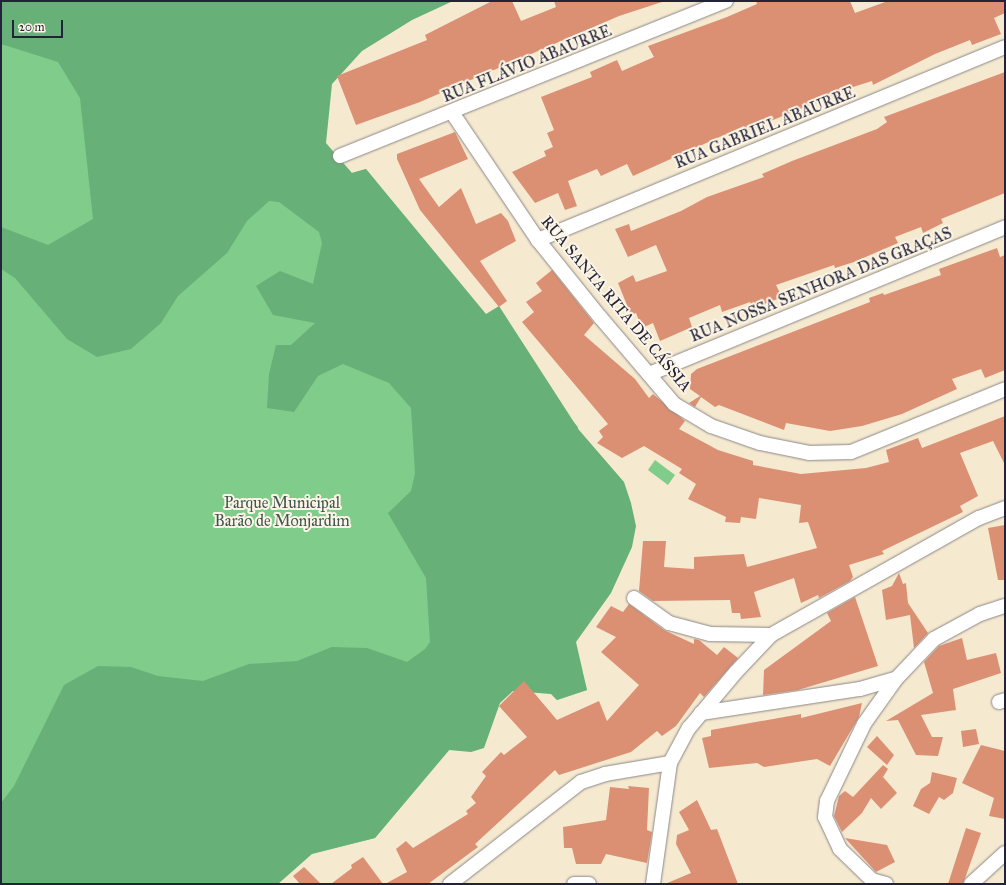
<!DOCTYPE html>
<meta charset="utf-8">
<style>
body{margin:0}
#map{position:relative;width:1006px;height:885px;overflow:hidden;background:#f5e9d0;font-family:"IM FELL Great Primer",serif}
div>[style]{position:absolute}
.green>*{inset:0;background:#7fcc8b}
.forest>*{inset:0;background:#67b077}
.building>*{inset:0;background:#db9074}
.roads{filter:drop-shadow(0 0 1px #8c8686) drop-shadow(0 0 1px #8c8686)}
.minor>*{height:14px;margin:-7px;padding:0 7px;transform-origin:7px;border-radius:7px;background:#fff}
span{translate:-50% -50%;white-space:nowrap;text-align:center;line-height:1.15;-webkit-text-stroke:4px #fcf5e5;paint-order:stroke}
.street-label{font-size:16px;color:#22223b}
.park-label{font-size:16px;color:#3e5553}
.frame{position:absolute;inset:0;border:2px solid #22223b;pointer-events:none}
.scale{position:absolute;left:12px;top:20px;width:51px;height:18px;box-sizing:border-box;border:2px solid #22223b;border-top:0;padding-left:5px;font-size:12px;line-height:14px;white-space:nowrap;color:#22223b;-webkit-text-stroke:3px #fcf5e5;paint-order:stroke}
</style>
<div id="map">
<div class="green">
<div style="clip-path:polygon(1px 1px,302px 70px,337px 177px,366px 169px,483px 316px,578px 427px,572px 638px,587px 690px,557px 700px,529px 668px,516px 671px,375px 838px,294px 858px,278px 884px,1px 884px)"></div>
<div style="clip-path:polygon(655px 460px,675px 475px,668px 485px,648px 470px)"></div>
</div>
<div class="forest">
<div style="clip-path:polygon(1px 1px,453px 1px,412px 20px,362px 51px,332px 84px,326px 143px,352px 173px,366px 169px,486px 314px,499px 306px,579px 430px,624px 482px,631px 503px,636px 526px,632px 547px,611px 593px,576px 642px,587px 690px,557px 700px,551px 694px,513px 691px,500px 703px,484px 748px,471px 752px,449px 750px,375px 838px,312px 854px,278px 884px,1px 884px,1px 803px,14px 786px,64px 685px,98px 666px,131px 667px,158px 676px,203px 681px,249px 664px,297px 661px,332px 647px,367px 648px,407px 662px,425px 649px,430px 642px,426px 578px,388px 513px,411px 491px,415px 473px,411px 408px,389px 383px,343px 364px,318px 376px,294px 412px,267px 408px,269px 374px,276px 345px,291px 345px,315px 323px,273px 315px,256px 286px,280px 271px,313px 284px,322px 243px,319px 232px,279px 202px,269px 201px,247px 221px,227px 253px,178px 296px,161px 323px,131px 349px,97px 357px,67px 339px,15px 278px,1px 269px,1px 227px,48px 245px,93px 219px,80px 98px,58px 62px,1px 44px)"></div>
</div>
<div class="building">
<div style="clip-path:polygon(492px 1px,512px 1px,521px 21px,556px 7px,554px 1px,662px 2px,619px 16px,420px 102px,356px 125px,337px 76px,427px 40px,425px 35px)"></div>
<div style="clip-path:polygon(756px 1px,850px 1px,855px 13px,888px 1px,1005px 1px,1005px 13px,994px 18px,1001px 34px,972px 45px,970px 40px,935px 54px,873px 85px,872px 81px,856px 86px,746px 131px,744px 126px,633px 176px,627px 164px,601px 176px,597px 169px,568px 181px,577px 206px,565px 210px,558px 193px,535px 203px,512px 172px,546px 156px,544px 151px,553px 147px,547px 133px,554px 130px,541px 97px,592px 77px,590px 72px,617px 60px,622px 71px,654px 57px,648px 46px,727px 17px,757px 4px)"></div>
<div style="clip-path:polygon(1005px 72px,1005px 193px,941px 219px,943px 223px,923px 233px,921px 227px,895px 237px,898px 243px,854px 262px,835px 268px,834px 265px,776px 285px,782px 297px,753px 309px,750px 302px,722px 312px,720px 305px,689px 318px,692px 327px,660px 341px,653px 323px,642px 328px,636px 313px,631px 315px,618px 283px,633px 275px,636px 282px,667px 271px,656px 245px,628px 257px,615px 229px,629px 224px,631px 231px,681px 211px,707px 197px,764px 177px,762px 174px,792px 161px,877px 129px,887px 122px,884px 117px)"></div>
<div style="clip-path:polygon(455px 132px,468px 159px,419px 179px,439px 207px,461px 188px,476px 224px,501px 213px,508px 221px,516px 241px,480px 261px,507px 301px,499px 307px,420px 210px,397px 159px,397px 154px)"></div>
<div style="clip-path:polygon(997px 248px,1000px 257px,1005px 255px,1005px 370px,985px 378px,981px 369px,952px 379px,957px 389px,902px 414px,862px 426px,830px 431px,786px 423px,784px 430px,719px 405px,715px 407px,701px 397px,695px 407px,689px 403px,700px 396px,690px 389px,691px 374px,697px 369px,870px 302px,869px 298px,883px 293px,884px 295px,941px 275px,939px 269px)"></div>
<div style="clip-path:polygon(552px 270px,594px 323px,584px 335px,635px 379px,649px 398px,653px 394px,685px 421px,679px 429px,718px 450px,753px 461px,753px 465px,801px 474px,866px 468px,889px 462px,886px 450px,918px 438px,922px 448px,1005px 416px,1005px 465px,993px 441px,960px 453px,978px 496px,960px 506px,963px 512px,882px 551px,884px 554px,849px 565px,853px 577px,850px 581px,819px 598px,818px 595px,801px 603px,794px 578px,754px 592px,761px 617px,741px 619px,740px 613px,732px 613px,730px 600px,653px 601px,639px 591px,643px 541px,666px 541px,664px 567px,694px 569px,694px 557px,744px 554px,747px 567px,817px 548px,808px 522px,799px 523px,801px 505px,759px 498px,756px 519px,741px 517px,740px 523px,725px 522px,726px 517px,688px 499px,696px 484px,679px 473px,682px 469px,644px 446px,622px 458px,597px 443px,603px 437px,599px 431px,608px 424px,522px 322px,534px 312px,526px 302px,542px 291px,536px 283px)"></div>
<div style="clip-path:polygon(1005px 525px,1005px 580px,998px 580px,988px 528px)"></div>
<div style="clip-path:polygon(899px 573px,903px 584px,906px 583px,908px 603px,928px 633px,914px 648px,910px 615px,886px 620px,882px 590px,892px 586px)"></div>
<div style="clip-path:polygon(855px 597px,878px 666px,798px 690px,763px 695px,764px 670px,831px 621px,827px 613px)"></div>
<div style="clip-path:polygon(629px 604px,664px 630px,694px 644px,694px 639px,699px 640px,717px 655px,724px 647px,738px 658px,704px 697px,700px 693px,676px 726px,662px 736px,657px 731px,631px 752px,559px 775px,555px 770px,475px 844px,478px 847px,428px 884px,385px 884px,407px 872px,396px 849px,406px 841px,413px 848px,468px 814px,466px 811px,476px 803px,471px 797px,486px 776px,482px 772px,501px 752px,504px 755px,527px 737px,499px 706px,524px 681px,557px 720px,599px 701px,607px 721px,639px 685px,601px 652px,616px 637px,596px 627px,611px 606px,623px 612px)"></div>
<div style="clip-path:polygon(962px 638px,967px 660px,996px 653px,1001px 673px,953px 689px,956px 710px,921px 715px,932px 737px,943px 737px,938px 756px,916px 755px,898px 720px,886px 721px,933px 693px,924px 662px,939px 646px)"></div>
<div style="clip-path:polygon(862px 703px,859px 717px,830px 766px,817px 759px,764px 767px,757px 763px,709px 768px,702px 738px,711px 736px,711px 730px,801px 714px,801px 718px)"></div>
<div style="clip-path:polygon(976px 729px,979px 744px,963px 747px,961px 731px)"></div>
<div style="clip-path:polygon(877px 736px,894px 755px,887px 765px,867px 747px)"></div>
<div style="clip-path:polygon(981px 745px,1005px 751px,1005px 819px,989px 816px,994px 798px,962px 783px)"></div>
<div style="clip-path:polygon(883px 765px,888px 769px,883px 777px,897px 793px,881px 809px,871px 798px,862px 813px,842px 832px,834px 816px,839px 796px,845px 791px,853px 797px)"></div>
<div style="clip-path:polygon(932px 772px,957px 778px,953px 793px,944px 800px,939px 797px,929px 814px,913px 806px,921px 789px,930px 783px)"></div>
<div style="clip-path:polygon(628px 786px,649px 788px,647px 830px,652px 832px,647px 863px,606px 854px,601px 864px,576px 864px,572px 848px,564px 848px,563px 827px,606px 820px,610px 787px,629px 789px)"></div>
<div style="clip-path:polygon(697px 800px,711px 830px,717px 829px,738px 884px,665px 884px,691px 873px,676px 844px,677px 835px,689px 830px,679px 812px)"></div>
<div style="clip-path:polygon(966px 828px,981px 833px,963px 884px,948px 884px)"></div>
<div style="clip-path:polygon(845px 838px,887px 845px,895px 862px,876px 872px)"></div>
<div style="clip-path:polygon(363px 857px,383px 884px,331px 884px,352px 868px,351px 865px)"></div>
<div style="clip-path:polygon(304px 867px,321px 884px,300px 884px,293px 876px)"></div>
</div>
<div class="roads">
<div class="minor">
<div style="left:453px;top:114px;width:152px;rotate:56deg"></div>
<div style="left:538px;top:240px;width:99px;rotate:51.2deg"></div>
<div style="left:600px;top:317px;width:114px;rotate:49.6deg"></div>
<div style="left:674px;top:404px;width:43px;rotate:30.7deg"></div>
<div style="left:711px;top:426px;width:52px;rotate:19.1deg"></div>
<div style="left:760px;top:443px;width:50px;rotate:11.5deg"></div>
<div style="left:809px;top:453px;width:42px;rotate:-1.4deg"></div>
<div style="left:851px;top:452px;width:166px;rotate:-22.2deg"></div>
<div style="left:340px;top:156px;width:416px;rotate:-21.9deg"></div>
<div style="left:538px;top:240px;width:505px;rotate:-22.45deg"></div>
<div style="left:649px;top:374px;width:385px;rotate:-22.4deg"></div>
<div style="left:634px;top:598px;width:43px;rotate:35.5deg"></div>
<div style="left:669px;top:623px;width:42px;rotate:15deg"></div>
<div style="left:710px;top:634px;width:61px;rotate:0.9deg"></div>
<div style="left:999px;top:702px;width:6px;rotate:-18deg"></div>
<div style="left:701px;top:713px;width:161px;rotate:-8.6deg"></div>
<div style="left:860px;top:689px;width:37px;rotate:-16deg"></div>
<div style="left:450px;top:884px;width:166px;rotate:-37.9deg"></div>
<div style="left:581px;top:782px;width:25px;rotate:-18deg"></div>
<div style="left:605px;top:774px;width:66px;rotate:-9.6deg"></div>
<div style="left:574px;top:884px;width:15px"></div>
<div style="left:653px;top:884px;width:122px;rotate:-82deg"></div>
<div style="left:670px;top:763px;width:40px;rotate:-62deg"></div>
<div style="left:689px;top:728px;width:73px;rotate:-50deg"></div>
<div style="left:736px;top:672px;width:51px;rotate:-46.6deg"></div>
<div style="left:771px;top:635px;width:239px;rotate:-29.4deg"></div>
<div style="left:979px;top:518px;width:28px;rotate:-21deg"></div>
<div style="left:886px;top:884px;width:15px;rotate:-164deg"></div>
<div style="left:872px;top:880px;width:45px;rotate:-135.9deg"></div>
<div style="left:840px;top:849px;width:35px;rotate:-115deg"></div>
<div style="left:825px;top:817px;width:16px;rotate:-83deg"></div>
<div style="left:827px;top:801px;width:85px;rotate:-64.3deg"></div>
<div style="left:864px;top:724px;width:55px;rotate:-54.6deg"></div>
<div style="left:896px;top:679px;width:55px;rotate:-46.5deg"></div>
<div style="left:934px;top:639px;width:52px;rotate:-28.5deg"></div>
<div style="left:980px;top:614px;width:26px;rotate:-18deg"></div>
<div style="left:971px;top:884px;width:46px;rotate:-42.4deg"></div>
</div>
</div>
<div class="street-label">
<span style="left:527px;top:64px;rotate:-22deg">RUA FLÁVIO ABAURRE</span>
<span style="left:765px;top:128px;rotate:-22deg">RUA GABRIEL ABAURRE</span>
<span style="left:821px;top:285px;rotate:-22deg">RUA NOSSA SENHORA DAS GRAÇAS</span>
<span style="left:616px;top:304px;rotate:50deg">RUA SANTA RITA DE CÁSSIA</span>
</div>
<div class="park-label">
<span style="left:282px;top:512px">Parque Municipal<br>Barão de Monjardim</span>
</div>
<div class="frame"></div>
<div class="scale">20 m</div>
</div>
